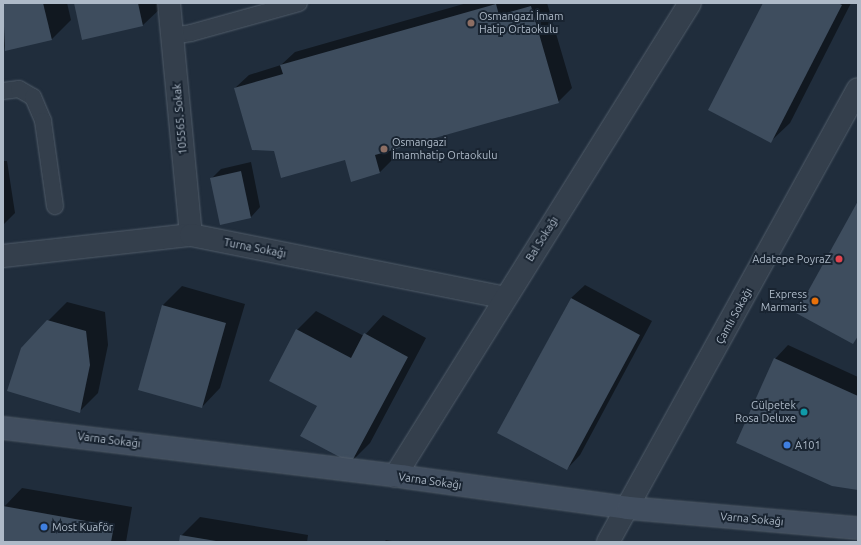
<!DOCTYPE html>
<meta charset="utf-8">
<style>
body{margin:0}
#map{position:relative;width:861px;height:545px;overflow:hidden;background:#202d3c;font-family:Ubuntu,sans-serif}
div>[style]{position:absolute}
.shadow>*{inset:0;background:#0007}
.building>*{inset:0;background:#3e4d5e}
.roads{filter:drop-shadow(0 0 1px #515d6a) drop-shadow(0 0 1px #515d6a)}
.lane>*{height:16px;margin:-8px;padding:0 8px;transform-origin:8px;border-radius:8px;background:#343f4c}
.street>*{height:22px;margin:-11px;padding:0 11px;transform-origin:11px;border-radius:11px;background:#343f4c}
.secondary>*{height:22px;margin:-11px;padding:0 11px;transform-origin:11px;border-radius:11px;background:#414e5f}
.dots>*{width:11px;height:11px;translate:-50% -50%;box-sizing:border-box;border:2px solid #192431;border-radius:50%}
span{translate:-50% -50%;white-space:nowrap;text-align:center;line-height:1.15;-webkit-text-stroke:4px #192431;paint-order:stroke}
.poi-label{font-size:11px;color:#aebac8}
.left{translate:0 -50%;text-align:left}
.right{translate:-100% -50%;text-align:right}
.street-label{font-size:11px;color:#aebac8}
.frame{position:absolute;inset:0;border:4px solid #aebac8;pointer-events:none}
</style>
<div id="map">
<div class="shadow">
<div style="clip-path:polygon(3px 3px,67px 3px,71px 20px,52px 39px,5px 50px,3px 40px)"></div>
<div style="clip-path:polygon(75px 3px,161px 3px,162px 7px,143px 25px)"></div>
<div style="clip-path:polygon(467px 3px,547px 3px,572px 88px,558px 102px,391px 150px,393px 159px,380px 172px,351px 180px,346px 159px,274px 150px,235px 88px,249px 75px,281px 65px,295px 52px)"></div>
<div style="clip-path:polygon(764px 3px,851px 3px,790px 123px,771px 141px)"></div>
<div style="clip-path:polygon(3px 161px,7px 161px,15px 213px,3px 225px)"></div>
<div style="clip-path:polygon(251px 162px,260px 207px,251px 217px,211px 179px,221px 169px)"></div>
<div style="clip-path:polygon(585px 285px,652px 321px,580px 455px,567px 469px,499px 432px,571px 298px)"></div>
<div style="clip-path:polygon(182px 286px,245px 304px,220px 388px,202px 407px,139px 389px,163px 305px)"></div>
<div style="clip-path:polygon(67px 302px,105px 312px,108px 345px,98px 393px,79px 412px,48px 321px)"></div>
<div style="clip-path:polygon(316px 311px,364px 336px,383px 315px,426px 338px,370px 443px,351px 462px,318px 405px,270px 380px,297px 330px)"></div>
<div style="clip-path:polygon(788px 345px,858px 377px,858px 489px,775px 359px)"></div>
<div style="clip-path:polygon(22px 488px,132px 507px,126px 542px,3px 542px,4px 507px)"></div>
<div style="clip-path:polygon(200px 517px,308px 535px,307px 542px,180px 542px,181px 536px)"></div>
<div style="clip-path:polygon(386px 540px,398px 542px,384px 542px)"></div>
</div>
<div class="building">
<div style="clip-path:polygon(3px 3px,43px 3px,52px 40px,5px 51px)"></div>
<div style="clip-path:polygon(74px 3px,138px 3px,143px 26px,82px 40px)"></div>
<div style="clip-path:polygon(763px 3px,838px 3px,842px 5px,771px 143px,708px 110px)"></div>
<div style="clip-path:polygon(496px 4px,499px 15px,531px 6px,559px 103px,375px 155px,380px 173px,351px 182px,345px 160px,281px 178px,274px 151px,252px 150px,234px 88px,283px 74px,280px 65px)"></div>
<div style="clip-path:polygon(241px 171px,251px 218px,220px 225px,210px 178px)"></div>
<div style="clip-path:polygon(858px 201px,858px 336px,853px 344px,796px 313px)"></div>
<div style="clip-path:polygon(571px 298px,640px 335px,567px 470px,497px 433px)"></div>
<div style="clip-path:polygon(162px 305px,226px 323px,202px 408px,138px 390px)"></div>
<div style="clip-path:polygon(47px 320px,86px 331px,90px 365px,80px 413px,7px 391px,21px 348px)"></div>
<div style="clip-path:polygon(296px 329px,351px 358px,364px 333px,408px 357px,351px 463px,300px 436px,317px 406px,269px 381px)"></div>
<div style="clip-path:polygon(774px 358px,858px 396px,858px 490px,832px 486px,736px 443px)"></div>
<div style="clip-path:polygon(3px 506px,114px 526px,111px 542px,3px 542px)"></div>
<div style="clip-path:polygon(180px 535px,216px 541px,216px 542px,179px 542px)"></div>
</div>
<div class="roads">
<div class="lane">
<div style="left:172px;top:36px;width:19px;rotate:-9deg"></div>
<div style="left:191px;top:33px;width:112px;rotate:-15.5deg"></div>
<div style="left:3px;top:91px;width:16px;rotate:-7deg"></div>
<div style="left:19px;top:89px;width:16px;rotate:30deg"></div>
<div style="left:33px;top:97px;width:26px;rotate:67deg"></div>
<div style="left:43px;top:121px;width:86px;rotate:82deg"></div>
</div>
<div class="street">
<div style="left:169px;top:3px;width:233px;rotate:84.6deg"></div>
<div style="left:3px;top:256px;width:189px;rotate:-6.4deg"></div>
<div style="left:191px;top:235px;width:320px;rotate:11.3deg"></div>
<div style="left:395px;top:476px;width:557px;rotate:-58.05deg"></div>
<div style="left:608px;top:542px;width:517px;rotate:-61.11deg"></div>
</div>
<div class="secondary">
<div style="left:3px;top:428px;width:405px;rotate:6.9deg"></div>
<div style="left:405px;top:477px;width:225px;rotate:7.9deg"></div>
<div style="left:628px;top:508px;width:231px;rotate:5deg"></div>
</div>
</div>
<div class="dots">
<div style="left:471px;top:23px;background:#8d6e63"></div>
<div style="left:384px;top:149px;background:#8d6e63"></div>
<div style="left:839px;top:259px;background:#e0444e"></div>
<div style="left:815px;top:301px;background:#e8710a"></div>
<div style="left:804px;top:412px;background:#0f9aa8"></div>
<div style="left:787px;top:445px;background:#3f7fe0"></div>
<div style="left:44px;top:527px;background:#3f7fe0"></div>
</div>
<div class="poi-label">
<span class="left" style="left:479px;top:23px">Osmangazi İmam<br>Hatip Ortaokulu</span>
<span class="left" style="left:392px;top:149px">Osmangazi<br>İmamhatip Ortaokulu</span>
<span class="right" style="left:831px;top:259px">Adatepe PoyraZ</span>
<span class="right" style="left:807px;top:301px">Express<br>Marmaris</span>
<span class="right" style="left:796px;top:412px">Gülpetek<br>Rosa Deluxe</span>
<span class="left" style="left:795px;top:445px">A101</span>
<span class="left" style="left:52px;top:527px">Most Kuaför</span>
</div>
<div class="street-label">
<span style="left:180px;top:119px;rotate:-95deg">105565. Sokak</span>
<span style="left:542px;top:239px;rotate:-58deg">Bal Sokağı</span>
<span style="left:255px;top:248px;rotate:11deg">Turna Sokağı</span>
<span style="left:734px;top:316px;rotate:-61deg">Çamlı Sokağı</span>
<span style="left:109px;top:440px;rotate:7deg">Varna Sokağı</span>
<span style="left:430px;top:481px;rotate:8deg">Varna Sokağı</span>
<span style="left:752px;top:519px;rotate:5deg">Varna Sokağı</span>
</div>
<div class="frame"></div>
</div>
